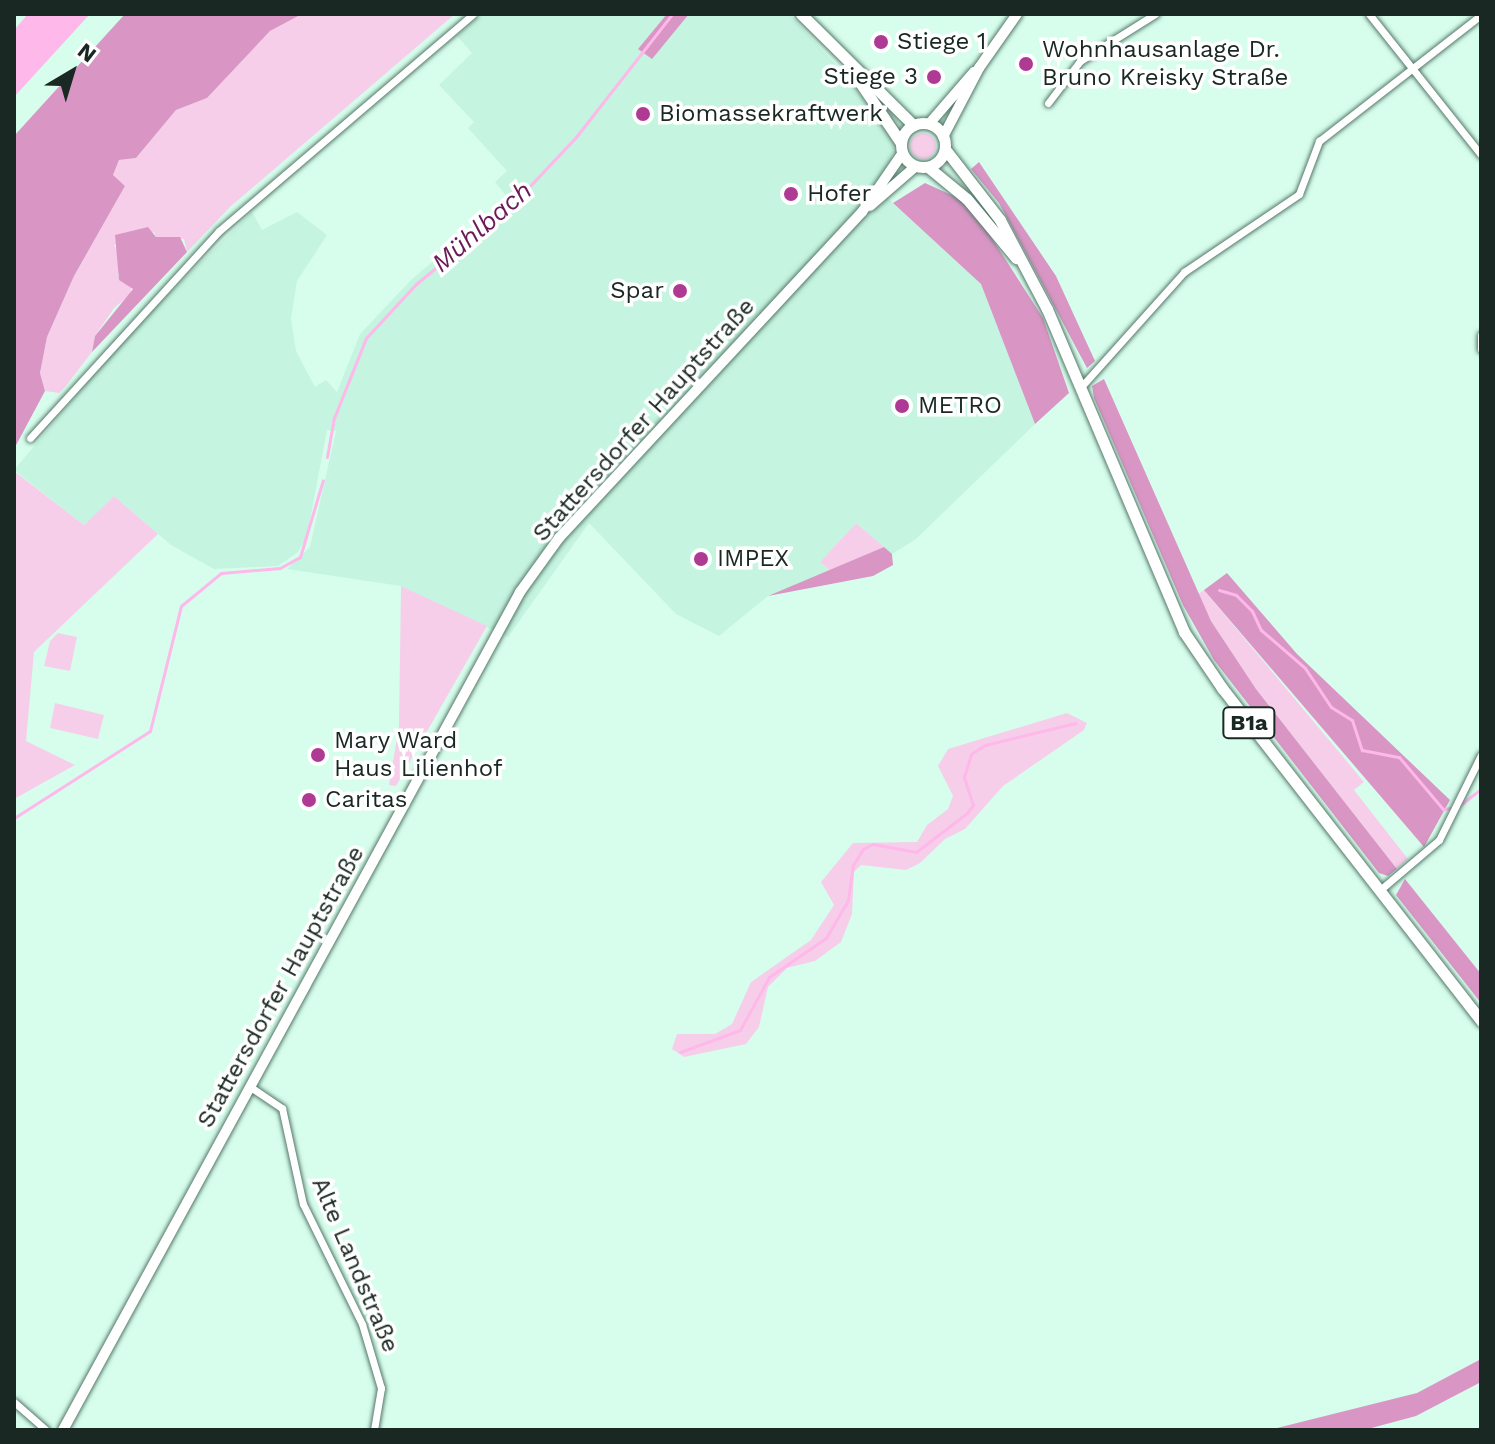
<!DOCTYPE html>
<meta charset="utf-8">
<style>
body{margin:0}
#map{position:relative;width:1495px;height:1444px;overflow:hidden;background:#d7feed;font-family:"Work Sans",sans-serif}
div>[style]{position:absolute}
.built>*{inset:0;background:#c5f4e0}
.green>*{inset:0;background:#f7ceea}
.round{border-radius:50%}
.forest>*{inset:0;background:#d996c5}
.water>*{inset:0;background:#feb8e9}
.stream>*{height:3px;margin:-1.5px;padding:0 1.5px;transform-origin:1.5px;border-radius:1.5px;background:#feb8e9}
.roads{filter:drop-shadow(0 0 2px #557869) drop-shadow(0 0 2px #557869)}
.street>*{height:7px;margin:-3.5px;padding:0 3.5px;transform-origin:3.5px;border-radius:3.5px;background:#fff}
.secondary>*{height:10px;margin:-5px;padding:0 5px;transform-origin:5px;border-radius:5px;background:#fff}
.primary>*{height:11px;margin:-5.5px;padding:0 5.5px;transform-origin:5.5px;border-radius:5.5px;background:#fff}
.primary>.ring{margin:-5.5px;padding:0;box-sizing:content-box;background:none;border:11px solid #fff;border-radius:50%}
.dots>*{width:22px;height:22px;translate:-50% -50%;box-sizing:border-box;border:4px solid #fff;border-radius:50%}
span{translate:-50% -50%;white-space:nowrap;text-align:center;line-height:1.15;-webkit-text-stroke:7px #fff;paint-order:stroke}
.shield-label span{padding:2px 6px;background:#fff;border:2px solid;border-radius:6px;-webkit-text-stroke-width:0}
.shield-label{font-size:22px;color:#192822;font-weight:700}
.poi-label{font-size:24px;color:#192822}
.left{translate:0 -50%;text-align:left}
.right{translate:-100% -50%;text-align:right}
.street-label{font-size:24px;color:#192822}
.water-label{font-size:26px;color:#691a57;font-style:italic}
.frame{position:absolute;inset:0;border:16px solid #192822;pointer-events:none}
.north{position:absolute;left:32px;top:32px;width:80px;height:80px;-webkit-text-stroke:6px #fff;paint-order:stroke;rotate:38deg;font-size:22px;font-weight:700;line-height:32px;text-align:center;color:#192822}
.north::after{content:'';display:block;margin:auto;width:28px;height:36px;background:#192822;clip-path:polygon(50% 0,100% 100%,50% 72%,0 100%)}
</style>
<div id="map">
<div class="built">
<div style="clip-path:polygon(482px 14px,789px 14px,848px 78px,894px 143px,891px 163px,874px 186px,981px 284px,1035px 424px,916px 539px,892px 554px,856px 523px,820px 562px,832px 572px,768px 596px,719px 636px,676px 614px,589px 523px,508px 637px,401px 586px,287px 569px,310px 547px,336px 431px,327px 430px,307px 536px,298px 552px,278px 566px,214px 569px,171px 545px,114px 496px,84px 525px,14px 470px,128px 334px,252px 212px,262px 230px,297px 212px,327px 235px,297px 281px,291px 319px,296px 351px,315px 387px,326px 380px,337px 392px,360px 334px,412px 279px,508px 198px,495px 182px,507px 171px,468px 128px,474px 122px,439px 85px,472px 53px,457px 36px)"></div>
</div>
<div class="green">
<div style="clip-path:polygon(302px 14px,455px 14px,230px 207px,187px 252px,184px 239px,156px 237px,154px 232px,114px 245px,120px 255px,118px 276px,131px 284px,131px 294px,114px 308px,95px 336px,92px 352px,65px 387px,59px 393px,45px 391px,40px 373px,47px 337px,74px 276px,125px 186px,113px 175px,119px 160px,136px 158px,176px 110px,207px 98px,270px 31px)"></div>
<div class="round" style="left:910px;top:133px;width:26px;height:26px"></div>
<div style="clip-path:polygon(14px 471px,84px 525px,114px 496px,158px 534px,34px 652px,26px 741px,75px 765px,14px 799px)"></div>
<div style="clip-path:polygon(856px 523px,884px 547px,832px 572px,820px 562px)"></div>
<div style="clip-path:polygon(401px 586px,487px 626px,396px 786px,389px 785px,399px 726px)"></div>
<div style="clip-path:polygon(1204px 590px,1364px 782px,1354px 790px,1408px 859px,1397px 869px,1256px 689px,1211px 621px,1198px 594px)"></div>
<div style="clip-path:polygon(58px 633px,77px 637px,70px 671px,44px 666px,50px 641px)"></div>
<div style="clip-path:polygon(55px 703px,104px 715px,98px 739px,50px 728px)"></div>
<div style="clip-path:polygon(1067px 713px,1087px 723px,1084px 730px,1003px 786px,965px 829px,945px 839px,920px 863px,906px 870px,861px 865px,854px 872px,852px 914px,841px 942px,815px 961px,787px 968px,768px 987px,759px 1027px,746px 1044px,684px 1057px,672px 1049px,677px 1034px,715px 1034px,732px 1024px,751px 982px,811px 940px,834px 905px,821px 882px,853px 843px,917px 842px,927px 825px,948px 809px,953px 796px,938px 766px,948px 749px)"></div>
</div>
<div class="forest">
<div style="clip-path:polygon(125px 14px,302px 14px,270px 31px,207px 98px,176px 110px,136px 158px,119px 160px,113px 175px,125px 186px,74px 276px,47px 337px,40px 373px,45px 391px,14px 449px,14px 136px)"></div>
<div style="clip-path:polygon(667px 14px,689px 14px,652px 59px,638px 49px)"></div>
<div style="clip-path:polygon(979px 162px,1056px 276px,1095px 361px,1087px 368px,999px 203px,971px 169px)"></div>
<div style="clip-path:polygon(925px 183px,958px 198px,984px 226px,1043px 318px,1069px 393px,1035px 424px,981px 284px,893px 203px)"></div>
<div style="clip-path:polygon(148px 227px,156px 237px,180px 237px,187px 252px,92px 352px,95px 336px,133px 289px,119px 280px,115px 235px)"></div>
<div style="clip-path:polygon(1104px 379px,1211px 621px,1256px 689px,1397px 869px,1388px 876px,1379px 873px,1214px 660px,1183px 605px,1094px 398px,1092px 386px)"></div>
<div style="clip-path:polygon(884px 547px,892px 554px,893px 565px,873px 576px,768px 596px)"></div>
<div style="clip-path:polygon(1227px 573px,1297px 654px,1450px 800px,1424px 847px,1204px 590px)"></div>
<div style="clip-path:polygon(1405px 879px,1481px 974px,1481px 1003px,1396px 895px)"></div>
<div style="clip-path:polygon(1481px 1359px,1481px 1382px,1416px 1416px,1364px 1430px,1269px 1430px,1417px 1393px)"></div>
</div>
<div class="water">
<div style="clip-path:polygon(28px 14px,90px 14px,14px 97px,14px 30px)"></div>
</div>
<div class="stream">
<div style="left:327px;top:457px;width:40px;rotate:-80deg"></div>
<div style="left:334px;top:418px;width:86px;rotate:-68.2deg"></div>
<div style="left:366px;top:338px;width:74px;rotate:-47.2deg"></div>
<div style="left:416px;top:284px;width:123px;rotate:-39.4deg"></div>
<div style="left:511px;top:206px;width:95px;rotate:-46.7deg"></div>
<div style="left:576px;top:137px;width:156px;rotate:-52deg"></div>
<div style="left:1219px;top:590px;width:18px;rotate:16deg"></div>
<div style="left:1236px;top:595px;width:23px;rotate:45deg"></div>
<div style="left:1252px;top:611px;width:21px;rotate:65deg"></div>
<div style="left:1261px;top:630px;width:58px;rotate:40.8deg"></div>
<div style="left:1305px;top:668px;width:47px;rotate:56.3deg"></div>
<div style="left:1331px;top:707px;width:25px;rotate:32deg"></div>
<div style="left:1352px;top:720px;width:32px;rotate:72deg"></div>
<div style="left:1362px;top:750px;width:38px;rotate:11deg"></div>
<div style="left:1399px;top:757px;width:68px;rotate:49.8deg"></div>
<div style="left:1443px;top:809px;width:8px;rotate:-7deg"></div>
<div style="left:1459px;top:806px;width:28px;rotate:-38deg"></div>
<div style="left:14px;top:818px;width:161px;rotate:-32.6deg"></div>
<div style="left:150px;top:731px;width:129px;rotate:-76.1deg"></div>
<div style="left:181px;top:606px;width:52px;rotate:-39.5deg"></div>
<div style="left:221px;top:573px;width:59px;rotate:-4.8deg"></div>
<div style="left:280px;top:568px;width:23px;rotate:-29deg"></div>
<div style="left:300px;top:557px;width:80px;rotate:-73.4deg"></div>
<div style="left:680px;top:1052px;width:64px;rotate:-20.1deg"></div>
<div style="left:740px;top:1030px;width:60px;rotate:-61.3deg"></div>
<div style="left:769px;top:977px;width:69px;rotate:-34.4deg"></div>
<div style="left:826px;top:938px;width:44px;rotate:-59.9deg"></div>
<div style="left:848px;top:900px;width:35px;rotate:-82deg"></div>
<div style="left:853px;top:865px;width:19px;rotate:-58deg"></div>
<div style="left:863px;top:849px;width:11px;rotate:-27deg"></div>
<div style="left:873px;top:844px;width:44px;rotate:10.5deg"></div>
<div style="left:916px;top:852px;width:64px;rotate:-37.4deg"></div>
<div style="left:967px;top:813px;width:10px;rotate:-53deg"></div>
<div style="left:973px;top:805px;width:29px;rotate:-108deg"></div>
<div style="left:964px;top:777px;width:24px;rotate:-73deg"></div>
<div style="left:971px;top:754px;width:17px;rotate:-33deg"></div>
<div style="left:985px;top:745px;width:93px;rotate:-13.7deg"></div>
</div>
<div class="roads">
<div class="street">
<div style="left:1369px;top:14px;width:180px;rotate:51.5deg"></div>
<div style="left:1048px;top:103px;width:53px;rotate:-52.7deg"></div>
<div style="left:1080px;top:61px;width:89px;rotate:-32.1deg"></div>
<div style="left:1481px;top:335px;width:14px;rotate:90deg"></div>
<div style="left:1080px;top:388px;width:156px;rotate:-48.1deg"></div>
<div style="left:1184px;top:272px;width:139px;rotate:-34.1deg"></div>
<div style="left:1299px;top:194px;width:57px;rotate:-69.3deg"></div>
<div style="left:1319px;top:141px;width:205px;rotate:-37.9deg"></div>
<div style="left:30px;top:438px;width:280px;rotate:-47.6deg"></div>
<div style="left:219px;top:231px;width:334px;rotate:-40.5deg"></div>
<div style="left:1380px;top:890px;width:77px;rotate:-40.3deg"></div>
<div style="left:1439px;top:840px;width:95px;rotate:-63.7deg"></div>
<div style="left:249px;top:1086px;width:40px;rotate:34deg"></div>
<div style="left:282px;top:1108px;width:98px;rotate:77.7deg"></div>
<div style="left:303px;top:1204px;width:134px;rotate:63.8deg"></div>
<div style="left:362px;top:1324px;width:67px;rotate:73.5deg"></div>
<div style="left:381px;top:1388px;width:43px;rotate:99.5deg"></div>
<div style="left:14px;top:1402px;width:43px;rotate:41.2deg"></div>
</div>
<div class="secondary">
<div style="left:929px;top:124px;width:69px;rotate:-49.1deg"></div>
<div style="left:943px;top:137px;width:78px;rotate:-62.4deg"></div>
<div style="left:979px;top:68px;width:66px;rotate:-54.9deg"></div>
<div style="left:870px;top:206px;width:61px;rotate:-41deg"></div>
<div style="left:63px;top:1430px;width:955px;rotate:-61.39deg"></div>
<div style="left:520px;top:592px;width:67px;rotate:-54.2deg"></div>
<div style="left:559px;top:538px;width:445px;rotate:-47.1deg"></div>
<div style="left:862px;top:212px;width:70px;rotate:-55.4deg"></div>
</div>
<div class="primary">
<div style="left:801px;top:14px;width:158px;rotate:44.7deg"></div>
<div style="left:859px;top:81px;width:75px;rotate:55.9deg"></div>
<div class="ring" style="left:901px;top:123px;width:33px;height:33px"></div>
<div style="left:945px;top:149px;width:90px;rotate:52.2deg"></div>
<div style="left:1000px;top:220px;width:101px;rotate:62.2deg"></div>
<div style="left:1047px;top:309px;width:351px;rotate:67deg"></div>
<div style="left:1184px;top:632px;width:68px;rotate:55.8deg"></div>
<div style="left:1222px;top:688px;width:422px;rotate:52.1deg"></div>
<div style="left:928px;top:167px;width:50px;rotate:39.4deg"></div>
<div style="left:967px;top:199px;width:77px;rotate:50.3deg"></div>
</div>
</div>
<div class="dots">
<div style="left:881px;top:42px;background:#ae3a93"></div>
<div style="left:1026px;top:64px;background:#ae3a93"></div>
<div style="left:934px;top:77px;background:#ae3a93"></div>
<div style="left:643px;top:114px;background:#ae3a93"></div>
<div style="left:791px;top:194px;background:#ae3a93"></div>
<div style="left:680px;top:291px;background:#ae3a93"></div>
<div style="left:902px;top:406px;background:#ae3a93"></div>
<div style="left:701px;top:559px;background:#ae3a93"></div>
<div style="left:318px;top:755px;background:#ae3a93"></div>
<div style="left:309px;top:800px;background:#ae3a93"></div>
</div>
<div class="shield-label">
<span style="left:1249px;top:723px">B1a</span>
</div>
<div class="poi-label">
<span class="left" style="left:897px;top:42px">Stiege 1</span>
<span class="left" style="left:1042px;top:64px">Wohnhausanlage Dr.<br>Bruno Kreisky Straße</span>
<span class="right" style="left:918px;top:77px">Stiege 3</span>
<span class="left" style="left:659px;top:114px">Biomassekraftwerk</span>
<span class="left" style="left:807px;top:194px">Hofer</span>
<span class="right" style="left:664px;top:291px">Spar</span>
<span class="left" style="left:918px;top:406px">METRO</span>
<span class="left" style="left:717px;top:559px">IMPEX</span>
<span class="left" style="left:334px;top:755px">Mary Ward<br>Haus Lilienhof</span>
<span class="left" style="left:325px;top:800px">Caritas</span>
</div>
<div class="street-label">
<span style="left:644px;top:420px;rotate:-48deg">Stattersdorfer Hauptstraße</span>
<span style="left:281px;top:987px;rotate:-61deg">Stattersdorfer Hauptstraße</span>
<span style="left:355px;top:1265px;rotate:67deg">Alte Landstraße</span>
</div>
<div class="water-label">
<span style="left:482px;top:227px;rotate:-41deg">Mühlbach</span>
</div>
<div class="frame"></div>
<div class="north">N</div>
</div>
